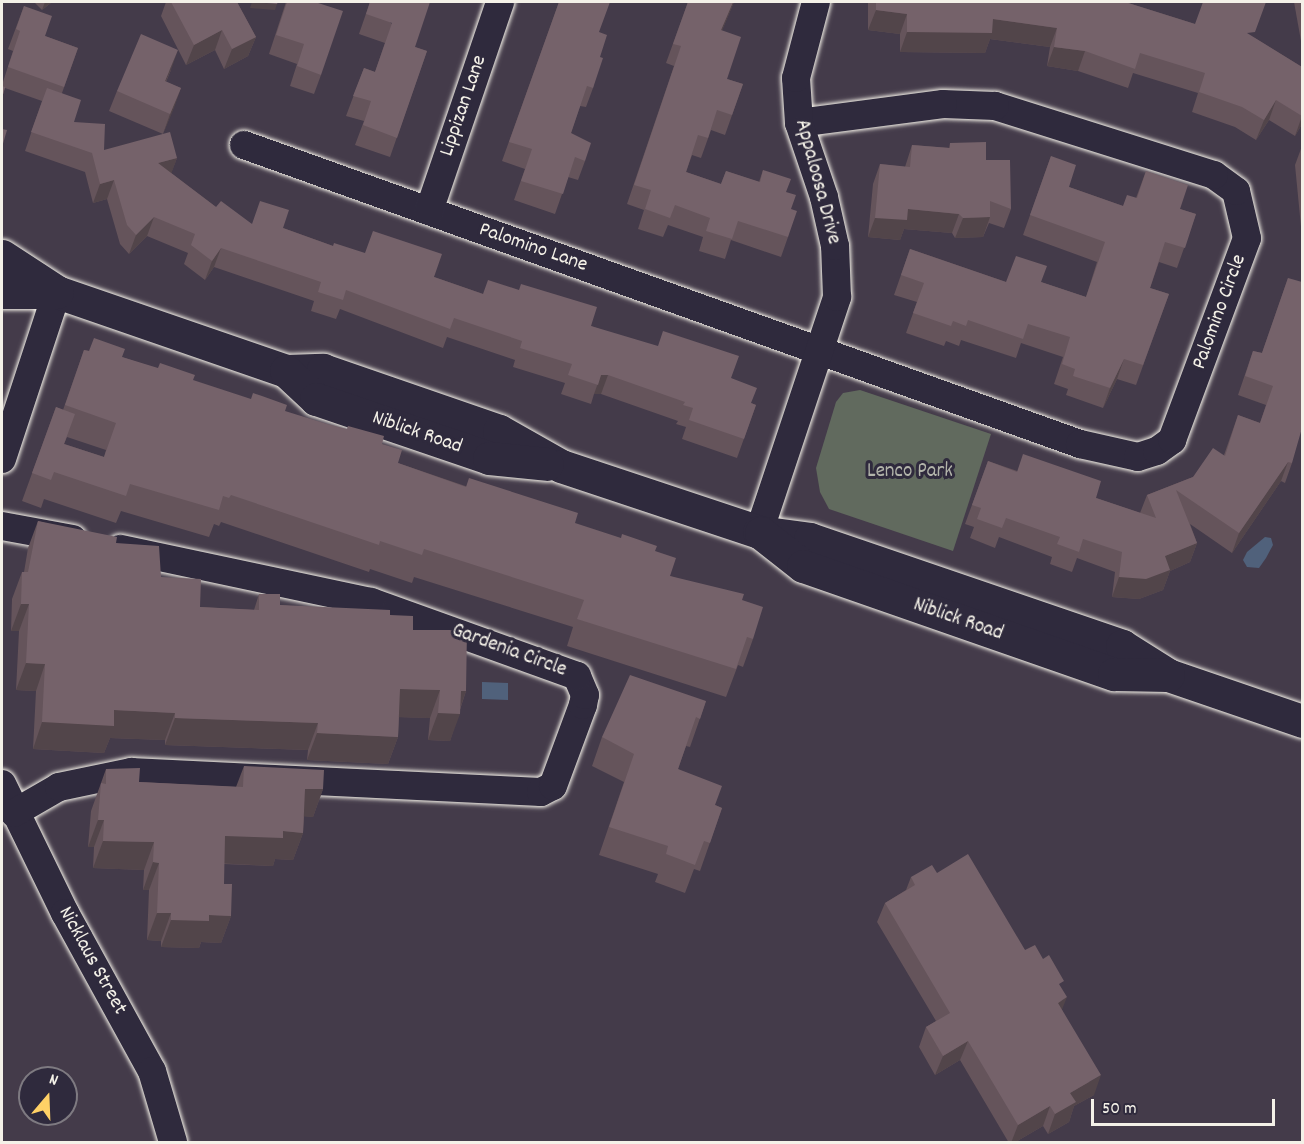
<!DOCTYPE html>
<style>
body{margin:0}
#map{position:relative;width:1304px;height:1144px;overflow:hidden;background:#443b4a;font-family:Dekko,sans-serif}
div>[style]{position:absolute}
.green>*{inset:0;background:#616a5e}
.water>*{inset:0;background:#50617b}
.roads{filter:drop-shadow(0 0 2px #f4f1e8) drop-shadow(0 0 2px #f4f1e8)}
.minor>*{height:28px;margin:-14px;padding:0 14px;transform-origin:14px;border-radius:14px;background:#2f2a3d}
.major>*{height:33px;margin:-16.5px;padding:0 16.5px;transform-origin:16.5px;border-radius:16.5px;background:#2f2a3d}
.wall>*{inset:0;background:#65545b}
.shaded-wall>*{inset:0;background:#52454a}
.building>*{inset:0;background:#75626a}
span{translate:-50% -50%;white-space:nowrap;text-align:center;line-height:1.15;-webkit-text-stroke:6px #2f2a3d;paint-order:stroke}
.street-label{font-size:21px;color:#f4f1e8}
.park-label{font-size:21px;color:#b2b4aa}
.frame{position:absolute;inset:0;border:3px solid #f4f1e8;pointer-events:none}
.north{position:absolute;left:18px;top:1066px;width:60px;height:60px;box-sizing:border-box;background:#2f2a3d;border:2px solid #7e7a81;border-radius:50%;rotate:19deg;font-size:16px;font-weight:700;line-height:24px;text-align:center;color:#f4f1e8}
.north::after{content:'';display:block;margin:auto;width:21px;height:27px;background:#ffd166;clip-path:polygon(50% 0,100% 100%,50% 72%,0 100%)}
.scale{position:absolute;left:1091px;top:1099px;width:184px;height:27px;box-sizing:border-box;border:3px solid #f4f1e8;border-top:0;padding-left:8px;font-size:18px;line-height:21px;white-space:nowrap;color:#f4f1e8;-webkit-text-stroke:4px #2f2a3d;paint-order:stroke}
</style>
<div id="map">
<div class="green">
<div style="clip-path:polygon(860px 390px,991px 434px,953px 551px,829px 509px,820px 492px,816px 468px,836px 402px,843px 393px)"></div>
</div>
<div class="water">
<div style="clip-path:polygon(1265px 537px,1271px 538px,1273px 545px,1266px 558px,1259px 568px,1247px 567px,1243px 560px,1247px 552px)"></div>
<div style="clip-path:polygon(482px 682px,508px 683px,508px 700px,482px 699px)"></div>
</div>
<div class="roads">
<div class="minor">
<div style="left:244px;top:145px;width:888px;rotate:19.68deg"></div>
<div style="left:1080px;top:444px;width:59px;rotate:12.6deg"></div>
<div style="left:1138px;top:457px;width:20px;rotate:-18deg"></div>
<div style="left:1157px;top:451px;width:19px;rotate:-36deg"></div>
<div style="left:1172px;top:440px;width:215px;rotate:-69.6deg"></div>
<div style="left:1247px;top:238px;width:48px;rotate:-103.2deg"></div>
<div style="left:1236px;top:191px;width:27px;rotate:-144deg"></div>
<div style="left:1214px;top:175px;width:230px;rotate:-162.5deg"></div>
<div style="left:995px;top:106px;width:52px;rotate:-177.8deg"></div>
<div style="left:943px;top:104px;width:145px;rotate:172.5deg"></div>
<div style="left:429px;top:211px;width:221px;rotate:-71.2deg"></div>
<div style="left:2px;top:459px;width:176px;rotate:-71.8deg"></div>
<div style="left:2px;top:526px;width:72px;rotate:10.4deg"></div>
<div style="left:759px;top:532px;width:248px;rotate:-71.6deg"></div>
<div style="left:837px;top:297px;width:51px;rotate:-92.2deg"></div>
<div style="left:835px;top:246px;width:50px;rotate:-102.7deg"></div>
<div style="left:824px;top:197px;width:78px;rotate:-108.7deg"></div>
<div style="left:799px;top:123px;width:45px;rotate:-93.8deg"></div>
<div style="left:796px;top:78px;width:79px;rotate:-75.3deg"></div>
<div style="left:2px;top:784px;width:144px;rotate:64deg"></div>
<div style="left:65px;top:913px;width:180px;rotate:61.2deg"></div>
<div style="left:152px;top:1071px;width:74px;rotate:73.5deg"></div>
<div style="left:14px;top:813px;width:52px;rotate:-30deg"></div>
<div style="left:59px;top:787px;width:74px;rotate:-11.8deg"></div>
<div style="left:131px;top:772px;width:410px;rotate:2.8deg"></div>
<div style="left:541px;top:792px;width:13px;rotate:-27deg"></div>
<div style="left:553px;top:786px;width:86px;rotate:-69.7deg"></div>
<div style="left:583px;top:705px;width:10px;rotate:-79deg"></div>
<div style="left:585px;top:695px;width:21px;rotate:-113deg"></div>
<div style="left:577px;top:676px;width:219px;rotate:-160.2deg"></div>
<div style="left:371px;top:602px;width:256px;rotate:-168deg"></div>
</div>
<div class="major">
<div style="left:2px;top:256px;width:66px;rotate:33.2deg"></div>
<div style="left:57px;top:292px;width:242px;rotate:19deg"></div>
<div style="left:286px;top:371px;width:37px;rotate:-2deg"></div>
<div style="left:323px;top:370px;width:186px;rotate:19.1deg"></div>
<div style="left:499px;top:431px;width:71px;rotate:29.4deg"></div>
<div style="left:561px;top:466px;width:209px;rotate:18.4deg"></div>
<div style="left:759px;top:532px;width:51px;rotate:7.8deg"></div>
<div style="left:810px;top:539px;width:330px;rotate:18.9deg"></div>
<div style="left:1122px;top:646px;width:54px;rotate:32.2deg"></div>
<div style="left:1168px;top:675px;width:142px;rotate:18.9deg"></div>
<div style="left:2px;top:292px;width:55px"></div>
<div style="left:286px;top:371px;width:41px;rotate:43deg"></div>
<div style="left:316px;top:399px;width:183px;rotate:18.8deg"></div>
<div style="left:489px;top:458px;width:58px;rotate:5.9deg"></div>
<div style="left:761px;top:533px;width:53px;rotate:38.2deg"></div>
<div style="left:803px;top:566px;width:329px;rotate:19.2deg"></div>
<div style="left:1114px;top:674px;width:54px;rotate:1.1deg"></div>
</div>
</div>
<div class="wall">
<div style="clip-path:polygon(34px 2px,52px 2px,42px 10px)"></div>
<div style="clip-path:polygon(166px 2px,237px 2px,256px 37px,248px 56px,224px 69px,215px 50px,186px 65px,161px 16px)"></div>
<div style="clip-path:polygon(286px 2px,321px 75px,314px 94px,290px 86px,297px 64px,269px 54px)"></div>
<div style="clip-path:polygon(370px 2px,415px 47px,427px 51px,390px 157px,355px 145px,364px 121px,346px 116px,364px 68px,375px 72px,385px 43px,359px 34px)"></div>
<div style="clip-path:polygon(559px 2px,599px 32px,600px 57px,593px 88px,586px 107px,580px 106px,571px 133px,585px 161px,578px 180px,568px 177px,555px 214px,514px 200px,525px 169px,502px 161px)"></div>
<div style="clip-path:polygon(688px 2px,734px 2px,722px 30px,727px 79px,743px 84px,725px 135px,711px 130px,701px 158px,692px 155px,686px 172px,721px 184px,726px 171px,759px 182px,763px 170px,786px 192px,791px 209px,788px 237px,781px 257px,731px 240px,725px 259px,699px 251px,703px 237px,668px 225px,663px 237px,638px 229px,644px 210px,627px 204px,674px 66px,666px 63px)"></div>
<div style="clip-path:polygon(868px 2px,1125px 2px,1195px 24px,1253px 37px,1302px 67px,1302px 124px,1295px 136px,1269px 120px,1256px 140px,1235px 127px,1192px 112px,1198px 93px,1133px 73px,1128px 88px,1078px 71px,1047px 66px,1050px 47px,990px 39px,985px 53px,900px 52px,900px 34px,868px 30px)"></div>
<div style="clip-path:polygon(1294px 2px,1302px 2px,1302px 41px,1301px 41px)"></div>
<div style="clip-path:polygon(24px 6px,45px 36px,78px 48px,62px 93px,74px 122px,104px 150px,177px 158px,171px 173px,216px 207px,252px 224px,283px 228px,333px 246px,434px 277px,483px 294px,591px 326px,731px 378px,751px 403px,756px 405px,737px 458px,682px 439px,686px 427px,676px 424px,678px 421px,601px 394px,594px 394px,591px 404px,561px 394px,565px 383px,513px 367px,515px 360px,447px 337px,443px 348px,340px 309px,336px 319px,311px 311px,314px 301px,214px 267px,205px 280px,184px 264px,188px 253px,147px 236px,129px 254px,120px 244px,107px 199px,93px 203px,85px 172px,25px 151px,42px 101px,5px 88px,2px 98px,2px 85px,13px 51px,8px 49px)"></div>
<div style="clip-path:polygon(171px 70px,166px 82px,181px 88px,163px 134px,109px 111px,117px 91px)"></div>
<div style="clip-path:polygon(950px 143px,986px 160px,1011px 209px,1004px 228px,989px 223px,983px 237px,955px 238px,952px 233px,904px 229px,900px 240px,868px 237px,873px 184px,880px 164px,905px 167px,912px 145px,949px 148px)"></div>
<div style="clip-path:polygon(1302px 146px,1302px 237px,1295px 165px)"></div>
<div style="clip-path:polygon(1051px 156px,1069px 187px,1123px 206px,1136px 198px,1146px 171px,1180px 209px,1196px 214px,1177px 268px,1159px 262px,1150px 288px,1169px 294px,1136px 385px,1117px 379px,1103px 408px,1066px 395px,1068px 389px,1054px 384px,1063px 357px,1021px 343px,1016px 358px,961px 340px,959px 346px,946px 341px,944px 346px,906px 333px,917px 302px,894px 295px,910px 249px,1006px 282px,1041px 282px,1086px 297px,1097px 262px,1023px 235px)"></div>
<div style="clip-path:polygon(1288px 278px,1292px 463px,1285px 483px,1281px 481px,1232px 553px,1190px 524px,1197px 543px,1190px 562px,1170px 571px,1163px 590px,1139px 599px,1112px 597px,1115px 572px,1077px 558px,1072px 572px,1050px 564px,1052px 557px,999px 537px,995px 548px,970px 538px,974px 527px,965px 524px,988px 461px,1140px 513px,1147px 495px,1193px 477px,1224px 455px,1238px 415px,1260px 423px,1266px 405px,1238px 395px,1253px 351px,1262px 353px)"></div>
<div style="clip-path:polygon(evenodd,84px 350px,122px 357px,382px 444px,398px 463px,655px 551px,670px 576px,742px 600px,753px 639px,743px 667px,738px 665px,726px 697px,567px 646px,573px 627px,414px 577px,412px 583px,370px 569px,369px 572px,221px 522px,219px 526px,214px 524px,209px 537px,121px 511px,116px 523px,44px 499px,41px 508px,22px 501px,56px 407px,63px 410px,84px 350px,67px 437px,106px 450px,104px 457px,64px 444px,67px 437px)"></div>
<div style="clip-path:polygon(38px 521px,116px 543px,200px 607px,254px 610px,259px 594px,280px 605px,390px 615px,413px 630px,466px 691px,450px 741px,428px 740px,430px 718px,399px 717px,398px 737px,388px 764px,307px 760px,308px 750px,165px 745px,165px 740px,110px 738px,104px 753px,33px 749px,36px 691px,16px 690px,19px 631px,11px 631px,12px 599px,22px 572px,24px 572px,28px 548px)"></div>
<div style="clip-path:polygon(706px 701px,690px 747px,686px 746px,678px 769px,715px 805px,722px 808px,700px 871px,694px 869px,685px 893px,655px 882px,658px 874px,599px 855px,624px 782px,592px 766px,602px 737px)"></div>
<div style="clip-path:polygon(244px 766px,323px 789px,313px 817px,304px 816px,303px 833px,293px 860px,275px 859px,273px 866px,224px 864px,224px 884px,231px 916px,221px 943px,201px 942px,199px 948px,161px 947px,161px 941px,147px 940px,149px 890px,143px 890px,144px 870px,93px 868px,94px 847px,88px 847px,91px 811px,106px 769px,139px 782px,236px 787px)"></div>
<div style="clip-path:polygon(937px 873px,1025px 950px,1061px 988px,1062px 1010px,1094px 1095px,1074px 1106px,1069px 1122px,1048px 1134px,1043px 1126px,1014px 1143px,1009px 1143px,960px 1060px,935px 1075px,919px 1047px,926px 1027px,936px 1021px,877px 922px,885px 903px,906px 890px,911px 877px)"></div>
</div>
<div class="shaded-wall">
<div style="clip-path:polygon(45px 2px,52px 2px,42px 10px)"></div>
<div style="clip-path:polygon(252px 2px,277px 4px,275px 10px,250px 8px)"></div>
<div style="clip-path:polygon(733px 2px,734px 2px,714px 50px,721px 30px)"></div>
<div style="clip-path:polygon(876px 10px,907px 14px,900px 34px,868px 30px)"></div>
<div style="clip-path:polygon(993px 19px,1057px 28px,1050px 47px,990px 39px,985px 53px,900px 52px,907px 32px)"></div>
<div style="clip-path:polygon(222px 30px,215px 50px,186px 65px,194px 45px)"></div>
<div style="clip-path:polygon(256px 37px,248px 56px,224px 69px,232px 49px)"></div>
<div style="clip-path:polygon(1054px 47px,1085px 51px,1078px 71px,1047px 66px)"></div>
<div style="clip-path:polygon(178px 50px,171px 70px,157px 101px,165px 81px)"></div>
<div style="clip-path:polygon(181px 88px,174px 108px,163px 134px,170px 114px)"></div>
<div style="clip-path:polygon(1276px 100px,1269px 120px,1256px 140px,1264px 120px)"></div>
<div style="clip-path:polygon(1302px 116px,1302px 124px,1295px 136px)"></div>
<div style="clip-path:polygon(177px 158px,170px 177px,158px 163px)"></div>
<div style="clip-path:polygon(114px 180px,107px 199px,93px 203px,100px 184px)"></div>
<div style="clip-path:polygon(908px 209px,959px 214px,952px 233px,904px 229px,900px 240px,868px 237px,875px 218px)"></div>
<div style="clip-path:polygon(154px 217px,147px 236px,129px 254px,136px 235px)"></div>
<div style="clip-path:polygon(990px 217px,983px 237px,955px 238px,963px 218px)"></div>
<div style="clip-path:polygon(221px 248px,214px 267px,205px 280px,212px 261px)"></div>
<div style="clip-path:polygon(1124px 359px,1117px 379px,1103px 408px,1110px 388px)"></div>
<div style="clip-path:polygon(601px 375px,608px 375px,601px 394px,594px 394px)"></div>
<div style="clip-path:polygon(1288px 462px,1281px 481px,1232px 553px,1239px 533px)"></div>
<div style="clip-path:polygon(1197px 543px,1190px 562px,1170px 571px,1163px 590px,1139px 599px,1112px 597px,1119px 577px,1165px 556px)"></div>
<div style="clip-path:polygon(21px 604px,29px 604px,19px 631px,11px 631px)"></div>
<div style="clip-path:polygon(26px 663px,45px 664px,36px 691px,16px 690px)"></div>
<div style="clip-path:polygon(400px 689px,440px 690px,430px 718px,390px 717px)"></div>
<div style="clip-path:polygon(461px 691px,466px 691px,458px 714px,460px 714px,450px 741px,428px 740px,438px 713px)"></div>
<div style="clip-path:polygon(114px 710px,175px 713px,165px 740px,110px 738px,104px 753px,33px 749px,42px 722px)"></div>
<div style="clip-path:polygon(175px 718px,318px 723px,308px 750px,165px 745px)"></div>
<div style="clip-path:polygon(317px 733px,398px 737px,388px 764px,307px 760px)"></div>
<div style="clip-path:polygon(305px 789px,323px 789px,313px 817px,296px 816px)"></div>
<div style="clip-path:polygon(98px 820px,104px 820px,94px 847px,88px 847px)"></div>
<div style="clip-path:polygon(283px 831px,303px 833px,293px 860px,275px 859px,273px 866px,215px 863px,225px 836px)"></div>
<div style="clip-path:polygon(103px 841px,154px 842px,144px 870px,93px 868px)"></div>
<div style="clip-path:polygon(153px 862px,159px 863px,149px 890px,143px 890px)"></div>
<div style="clip-path:polygon(157px 913px,171px 913px,161px 941px,147px 940px)"></div>
<div style="clip-path:polygon(209px 915px,231px 916px,221px 943px,201px 942px,199px 948px,161px 947px,171px 920px)"></div>
<div style="clip-path:polygon(1067px 997px,1059px 1017px,1058px 1003px)"></div>
<div style="clip-path:polygon(968px 1041px,960px 1060px,935px 1075px,943px 1056px)"></div>
<div style="clip-path:polygon(1101px 1075px,1094px 1095px,1074px 1106px,1069px 1122px,1048px 1134px,1055px 1114px,1070px 1093px)"></div>
<div style="clip-path:polygon(1050px 1106px,1043px 1126px,1014px 1143px,1011px 1143px,1018px 1125px)"></div>
</div>
<div class="building">
<div style="clip-path:polygon(171px 2px,237px 2px,256px 37px,232px 49px,222px 30px,194px 45px)"></div>
<div style="clip-path:polygon(255px 2px,278px 2px,277px 4px)"></div>
<div style="clip-path:polygon(287px 2px,315px 2px,343px 11px,321px 75px,297px 66px,304px 44px,276px 35px)"></div>
<div style="clip-path:polygon(370px 2px,430px 2px,415px 47px,427px 51px,397px 138px,363px 125px,371px 101px,353px 96px,364px 68px,375px 72px,392px 23px,366px 14px)"></div>
<div style="clip-path:polygon(559px 2px,610px 2px,599px 32px,607px 35px,600px 57px,603px 58px,593px 88px,587px 86px,571px 133px,591px 143px,585px 161px,575px 157px,563px 194px,521px 181px,532px 149px,509px 142px)"></div>
<div style="clip-path:polygon(688px 2px,733px 2px,721px 30px,741px 37px,727px 79px,743px 84px,732px 115px,717px 110px,708px 138px,698px 135px,686px 172px,721px 184px,726px 171px,760px 182px,763px 170px,791px 179px,786px 192px,796px 195px,791px 209px,797px 211px,788px 237px,738px 221px,732px 239px,706px 231px,710px 218px,675px 205px,670px 218px,645px 209px,651px 190px,634px 185px,681px 46px,673px 44px)"></div>
<div style="clip-path:polygon(876px 2px,1125px 2px,1195px 24px,1203px 2px,1266px 2px,1255px 32px,1247px 33px,1302px 67px,1302px 116px,1276px 100px,1264px 120px,1242px 107px,1199px 92px,1205px 73px,1140px 53px,1135px 69px,1085px 51px,1054px 47px,1057px 28px,993px 19px,992px 33px,907px 32px,907px 14px,876px 10px)"></div>
<div style="clip-path:polygon(24px 6px,52px 16px,45px 36px,78px 48px,64px 87px,8px 67px,20px 31px,16px 29px)"></div>
<div style="clip-path:polygon(141px 34px,178px 50px,165px 81px,181px 88px,170px 114px,117px 91px)"></div>
<div style="clip-path:polygon(2px 86px,5px 87px,2px 98px)"></div>
<div style="clip-path:polygon(47px 88px,81px 100px,74px 122px,105px 124px,104px 150px,170px 132px,177px 158px,158px 163px,216px 207px,221px 201px,252px 224px,260px 201px,289px 210px,283px 228px,333px 246px,334px 243px,365px 253px,373px 231px,442px 254px,434px 277px,483px 294px,488px 280px,519px 290px,521px 284px,597px 307px,591px 326px,658px 346px,663px 331px,739px 356px,731px 378px,757px 388px,751px 403px,756px 405px,744px 439px,689px 420px,693px 408px,683px 405px,685px 402px,608px 375px,601px 375px,598px 385px,568px 375px,572px 364px,520px 348px,522px 341px,454px 318px,450px 329px,346px 290px,343px 300px,318px 292px,321px 282px,221px 248px,212px 261px,191px 245px,195px 234px,154px 217px,136px 235px,127px 225px,114px 180px,100px 184px,92px 153px,31px 132px)"></div>
<div style="clip-path:polygon(2px 129px,7px 130px,2px 147px)"></div>
<div style="clip-path:polygon(986px 142px,986px 160px,1010px 160px,1011px 209px,990px 201px,990px 217px,963px 218px,959px 214px,908px 209px,907px 220px,875px 218px,880px 164px,910px 167px,912px 145px,950px 148px,950px 143px)"></div>
<div style="clip-path:polygon(1051px 156px,1076px 165px,1069px 187px,1123px 206px,1127px 195px,1137px 198px,1146px 171px,1188px 185px,1180px 209px,1196px 214px,1185px 248px,1165px 242px,1150px 288px,1169px 294px,1143px 365px,1124px 359px,1110px 388px,1073px 376px,1075px 369px,1062px 364px,1070px 337px,1028px 324px,1023px 339px,968px 320px,966px 326px,953px 321px,951px 326px,913px 313px,924px 283px,901px 275px,910px 249px,1006px 282px,1016px 256px,1047px 266px,1041px 282px,1086px 297px,1105px 242px,1030px 215px)"></div>
<div style="clip-path:polygon(1288px 278px,1302px 282px,1302px 428px,1292px 463px,1288px 462px,1239px 533px,1176px 490px,1197px 543px,1165px 556px,1170px 570px,1146px 579px,1119px 577px,1122px 552px,1083px 539px,1079px 552px,1057px 544px,1060px 537px,1006px 518px,1002px 528px,977px 519px,981px 508px,972px 505px,988px 461px,1017px 472px,1023px 454px,1101px 481px,1096px 498px,1156px 518px,1147px 495px,1193px 477px,1213px 448px,1225px 456px,1238px 415px,1260px 423px,1273px 386px,1245px 376px,1253px 351px,1262px 353px)"></div>
<div style="clip-path:polygon(94px 338px,125px 349px,122px 357px,158px 368px,160px 363px,195px 375px,193px 380px,251px 399px,253px 393px,262px 396px,287px 405px,285px 411px,327px 424px,347px 429px,348px 426px,384px 436px,382px 444px,402px 450px,398px 463px,466px 487px,469px 478px,578px 513px,575px 523px,621px 538px,622px 534px,657px 546px,655px 551px,676px 558px,670px 576px,744px 594px,742px 600px,763px 607px,753px 639px,747px 637px,736px 669px,577px 619px,584px 600px,424px 549px,422px 555px,380px 541px,379px 545px,231px 495px,229px 498px,223px 496px,219px 510px,130px 484px,126px 496px,54px 472px,51px 480px,32px 473px,56px 407px,75px 414px,64px 444px,104px 457px,116px 423px,65px 405px,84px 350px,89px 351px)"></div>
<div style="clip-path:polygon(38px 521px,117px 537px,116px 543px,159px 546px,161px 577px,201px 579px,200px 607px,259px 610px,259px 594px,280px 594px,280px 605px,390px 610px,390px 615px,413px 616px,413px 630px,467px 630px,466px 691px,461px 691px,460px 714px,438px 713px,440px 690px,400px 689px,398px 737px,317px 733px,318px 723px,175px 718px,175px 713px,114px 710px,114px 726px,42px 722px,45px 664px,26px 663px,29px 604px,21px 604px,22px 572px,28px 572px)"></div>
<div style="clip-path:polygon(630px 675px,706px 701px,700px 719px,696px 717px,678px 769px,722px 786px,715px 805px,722px 808px,710px 843px,704px 841px,695px 865px,666px 854px,668px 846px,609px 827px,634px 754px,602px 737px)"></div>
<div style="clip-path:polygon(244px 766px,324px 770px,323px 789px,305px 789px,303px 833px,283px 831px,283px 838px,225px 836px,224px 884px,232px 884px,231px 916px,209px 915px,209px 921px,171px 920px,171px 913px,157px 913px,159px 863px,153px 862px,154px 842px,103px 841px,104px 820px,98px 820px,101px 783px,106px 784px,106px 769px,140px 768px,139px 782px,243px 787px)"></div>
<div style="clip-path:polygon(968px 854px,1025px 950px,1035px 945px,1043px 959px,1049px 955px,1064px 981px,1059px 984px,1067px 997px,1058px 1003px,1101px 1075px,1070px 1093px,1076px 1102px,1055px 1114px,1050px 1106px,1018px 1125px,968px 1041px,943px 1056px,926px 1027px,950px 1013px,885px 903px,915px 885px,911px 877px,932px 865px,937px 873px)"></div>
</div>
<div class="street-label">
<span style="left:464px;top:106px;rotate:-71deg">Lippizan Lane</span>
<span style="left:817px;top:182px;rotate:75deg">Appaloosa Drive</span>
<span style="left:533px;top:248px;rotate:19deg">Palomino Lane</span>
<span style="left:1220px;top:312px;rotate:-70deg">Palomino Circle</span>
<span style="left:417px;top:433px;rotate:19deg">Niblick Road</span>
<span style="left:958px;top:620px;rotate:19deg">Niblick Road</span>
<span style="left:509px;top:651px;rotate:20deg">Gardenia Circle</span>
<span style="left:92px;top:961px;rotate:61deg">Nicklaus Street</span>
</div>
<div class="park-label">
<span style="left:910px;top:472px">Lenco Park</span>
</div>
<div class="frame"></div>
<div class="north">N</div>
<div class="scale">50 m</div>
</div>
